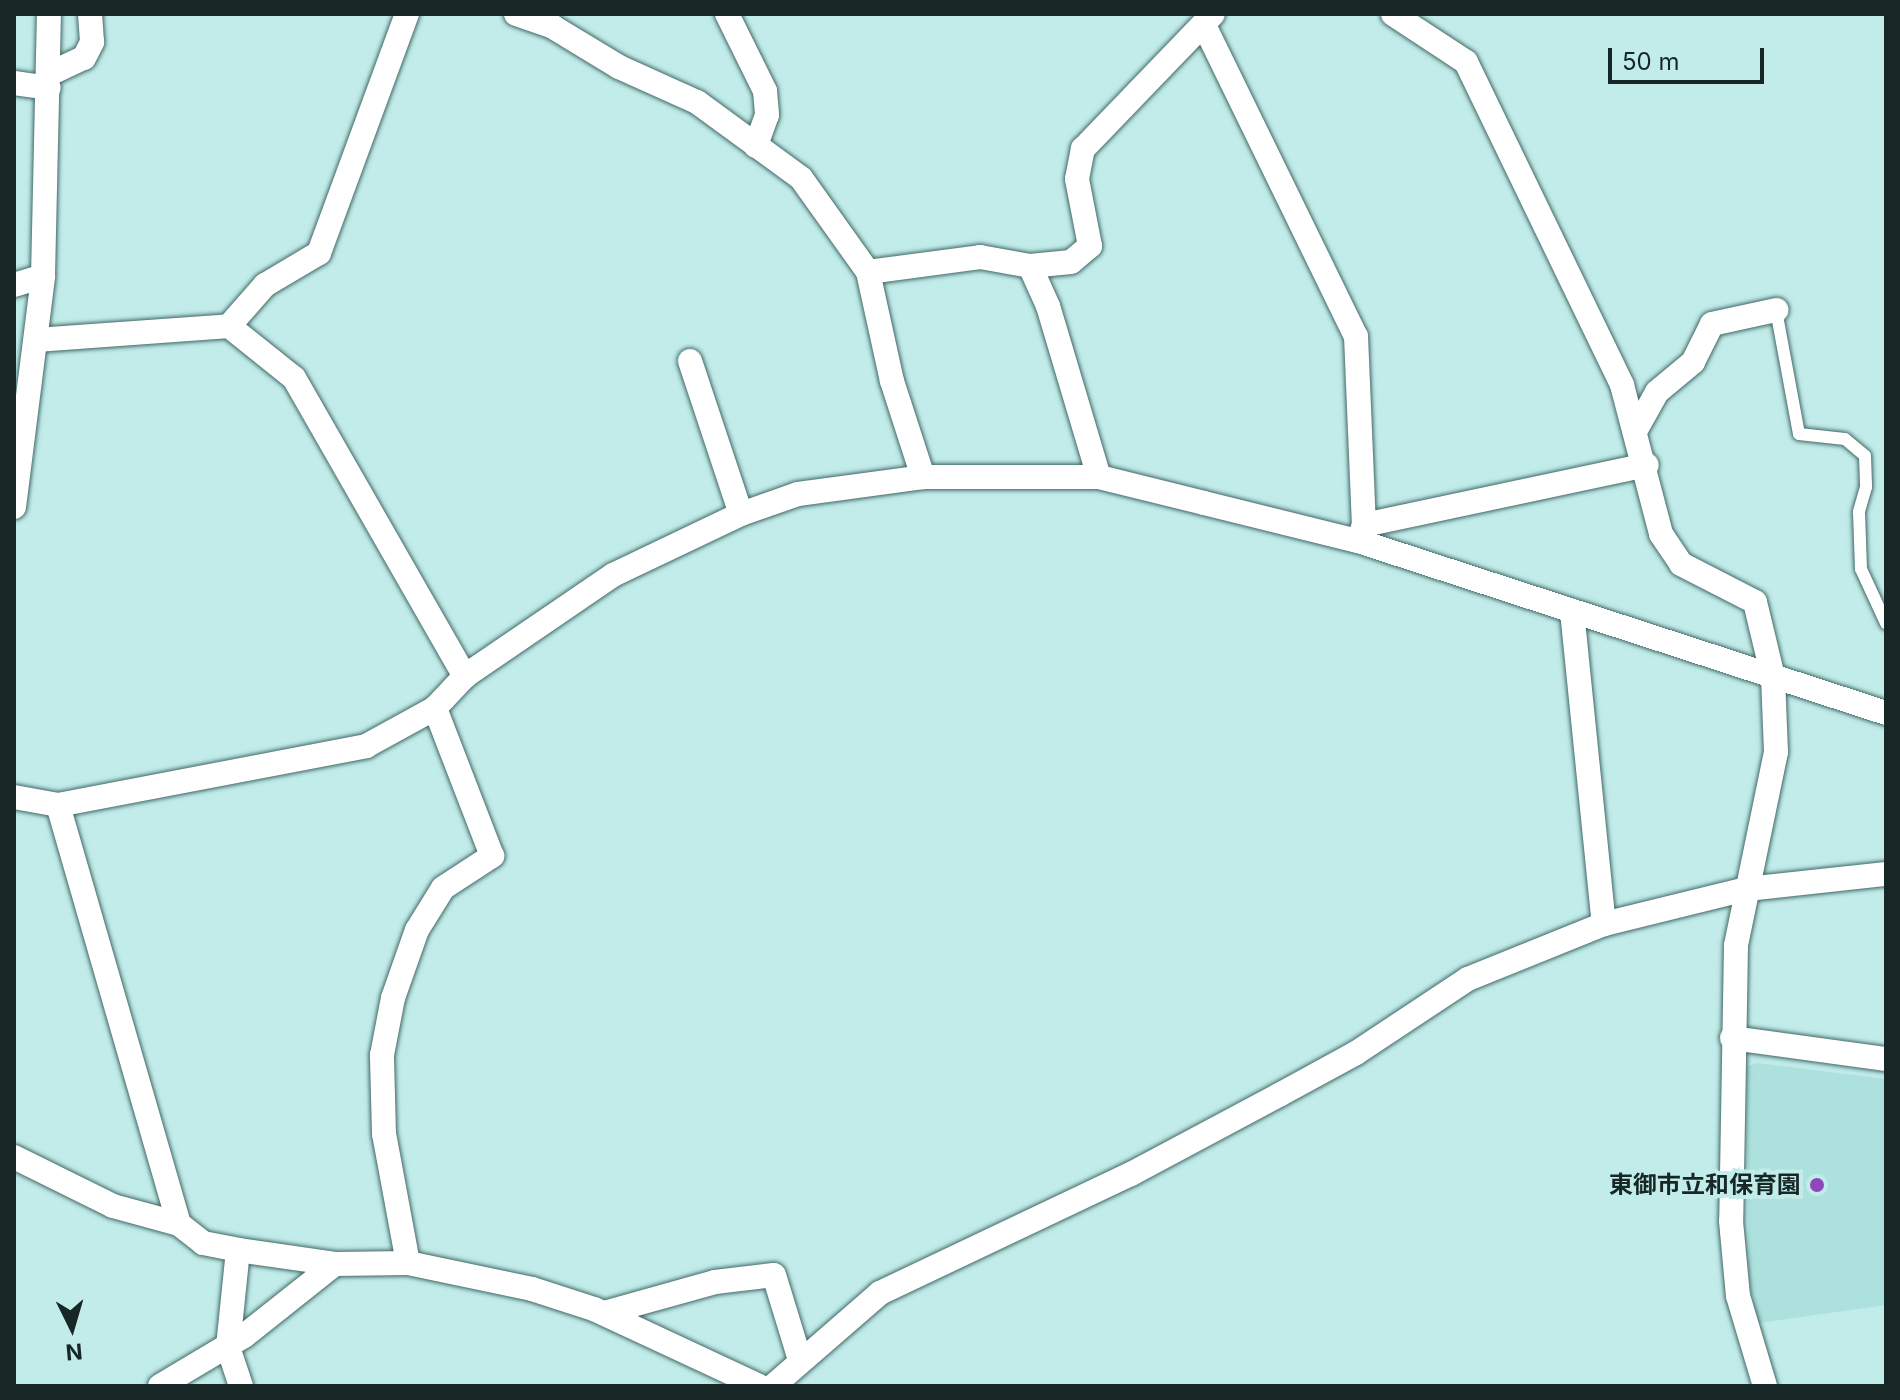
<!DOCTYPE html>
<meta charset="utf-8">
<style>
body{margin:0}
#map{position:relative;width:1900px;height:1400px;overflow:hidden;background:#c1ecea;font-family:Inter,"Noto Sans JP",sans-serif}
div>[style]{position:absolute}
.built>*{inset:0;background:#ace1de}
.roads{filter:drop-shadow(0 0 2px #416866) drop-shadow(0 0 2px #416866)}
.service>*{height:12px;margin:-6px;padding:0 6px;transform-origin:6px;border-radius:6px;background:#fff}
.minor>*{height:24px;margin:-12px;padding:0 12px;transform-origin:12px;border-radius:12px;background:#fff}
.dots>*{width:22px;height:22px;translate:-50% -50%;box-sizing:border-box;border:4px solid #c1ecea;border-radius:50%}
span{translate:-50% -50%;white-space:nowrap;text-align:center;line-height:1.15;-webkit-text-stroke:8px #c1ecea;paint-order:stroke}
.poi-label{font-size:24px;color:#172726;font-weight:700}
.right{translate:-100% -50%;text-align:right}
.frame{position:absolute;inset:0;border:16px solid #172726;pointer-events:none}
.north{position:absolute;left:32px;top:1288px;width:80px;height:80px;-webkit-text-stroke:6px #c1ecea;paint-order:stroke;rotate:175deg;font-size:22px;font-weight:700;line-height:32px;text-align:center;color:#172726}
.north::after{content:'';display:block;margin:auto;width:28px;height:36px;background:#172726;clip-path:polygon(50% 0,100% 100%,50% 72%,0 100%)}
.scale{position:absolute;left:1608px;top:48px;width:156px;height:36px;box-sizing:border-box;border:4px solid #172726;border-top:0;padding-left:10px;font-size:24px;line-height:28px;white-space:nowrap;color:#172726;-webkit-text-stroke:6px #c1ecea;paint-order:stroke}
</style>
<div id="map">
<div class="built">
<div style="clip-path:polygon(1757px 1063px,1886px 1079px,1886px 1305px,1758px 1323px,1749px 1278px,1747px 1067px)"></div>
</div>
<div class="roads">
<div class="service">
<div style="left:1776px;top:310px;width:126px;rotate:79.5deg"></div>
<div style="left:1799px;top:434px;width:46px;rotate:6.2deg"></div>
<div style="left:1845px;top:439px;width:26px;rotate:40deg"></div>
<div style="left:1865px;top:456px;width:31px;rotate:88deg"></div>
<div style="left:1866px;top:487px;width:26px;rotate:106deg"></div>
<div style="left:1859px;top:512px;width:57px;rotate:88deg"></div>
<div style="left:1861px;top:569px;width:60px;rotate:65.2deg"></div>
</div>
<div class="minor">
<div style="left:516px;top:14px;width:39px;rotate:19deg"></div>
<div style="left:553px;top:27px;width:77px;rotate:31.2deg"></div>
<div style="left:619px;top:67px;width:85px;rotate:24.2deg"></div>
<div style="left:697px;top:102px;width:129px;rotate:36.2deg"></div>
<div style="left:801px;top:178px;width:115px;rotate:54.5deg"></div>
<div style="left:868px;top:272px;width:112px;rotate:77.6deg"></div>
<div style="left:892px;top:381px;width:101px;rotate:72.1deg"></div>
<div style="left:727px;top:14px;width:86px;rotate:63.7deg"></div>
<div style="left:765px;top:91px;width:24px;rotate:85deg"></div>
<div style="left:767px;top:115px;width:33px;rotate:110deg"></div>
<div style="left:1393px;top:14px;width:87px;rotate:33.3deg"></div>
<div style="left:1466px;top:62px;width:359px;rotate:64.2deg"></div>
<div style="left:1622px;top:385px;width:154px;rotate:75.3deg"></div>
<div style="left:1661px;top:534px;width:36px;rotate:56deg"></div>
<div style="left:1681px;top:564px;width:83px;rotate:27.2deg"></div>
<div style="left:1755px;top:602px;width:77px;rotate:76.5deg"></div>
<div style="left:1773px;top:677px;width:75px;rotate:87.7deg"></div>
<div style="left:1776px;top:752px;width:198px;rotate:101.7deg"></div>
<div style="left:1736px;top:946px;width:275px;rotate:91deg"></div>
<div style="left:1731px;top:1221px;width:75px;rotate:84.7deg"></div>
<div style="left:1738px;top:1296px;width:94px;rotate:73.3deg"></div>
<div style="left:1204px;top:25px;width:346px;rotate:64deg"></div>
<div style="left:1356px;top:336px;width:189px;rotate:87.6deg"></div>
<div style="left:1364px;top:525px;width:17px;rotate:111deg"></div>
<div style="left:49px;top:74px;width:38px;rotate:-25deg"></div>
<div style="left:84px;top:58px;width:18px;rotate:-63deg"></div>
<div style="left:92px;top:42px;width:28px;rotate:-94deg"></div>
<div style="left:14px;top:83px;width:35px;rotate:8deg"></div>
<div style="left:1030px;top:266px;width:44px;rotate:65.8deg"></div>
<div style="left:1048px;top:306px;width:178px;rotate:73.4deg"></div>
<div style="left:868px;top:272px;width:113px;rotate:-7.6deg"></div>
<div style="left:980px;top:257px;width:51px;rotate:10.2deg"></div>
<div style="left:1030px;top:266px;width:41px;rotate:-5.6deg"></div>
<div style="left:1071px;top:262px;width:25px;rotate:-40deg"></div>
<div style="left:1090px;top:246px;width:68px;rotate:-101deg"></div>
<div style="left:1077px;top:179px;width:31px;rotate:-79deg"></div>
<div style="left:1083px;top:149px;width:187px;rotate:-46.1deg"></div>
<div style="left:14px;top:285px;width:30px;rotate:-17deg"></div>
<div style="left:229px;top:326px;width:55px;rotate:-48.7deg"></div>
<div style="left:265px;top:285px;width:63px;rotate:-30.7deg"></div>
<div style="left:319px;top:253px;width:255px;rotate:-69.8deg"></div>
<div style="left:36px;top:340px;width:194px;rotate:-4.1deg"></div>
<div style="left:229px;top:326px;width:83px;rotate:38.7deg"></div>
<div style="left:294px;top:378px;width:344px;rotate:60.2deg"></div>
<div style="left:690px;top:361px;width:161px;rotate:71.6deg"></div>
<div style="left:1637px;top:428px;width:41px;rotate:-60.9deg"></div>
<div style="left:1657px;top:392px;width:47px;rotate:-39.8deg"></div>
<div style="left:1693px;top:362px;width:42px;rotate:-63.4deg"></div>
<div style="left:1712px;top:324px;width:66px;rotate:-12.3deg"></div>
<div style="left:14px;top:507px;width:233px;rotate:-82.8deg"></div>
<div style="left:43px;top:276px;width:262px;rotate:-88.7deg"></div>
<div style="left:1364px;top:525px;width:289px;rotate:-12deg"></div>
<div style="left:1572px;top:611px;width:315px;rotate:84.2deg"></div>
<div style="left:14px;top:797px;width:45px;rotate:10.3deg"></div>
<div style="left:58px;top:805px;width:314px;rotate:-10.8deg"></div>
<div style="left:366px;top:746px;width:79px;rotate:-28.8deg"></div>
<div style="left:435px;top:708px;width:44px;rotate:-46.8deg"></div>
<div style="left:465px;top:676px;width:179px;rotate:-34.3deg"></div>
<div style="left:613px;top:575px;width:142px;rotate:-25.5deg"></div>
<div style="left:741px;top:514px;width:60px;rotate:-19.3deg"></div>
<div style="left:798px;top:494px;width:126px;rotate:-7.7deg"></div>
<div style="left:923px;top:477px;width:176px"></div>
<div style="left:1099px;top:477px;width:108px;rotate:13.9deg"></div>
<div style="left:1204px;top:503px;width:159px;rotate:13.9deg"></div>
<div style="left:1358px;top:541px;width:555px;rotate:18.04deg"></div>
<div style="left:58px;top:805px;width:436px;rotate:73.9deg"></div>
<div style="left:179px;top:1224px;width:31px;rotate:38deg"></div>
<div style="left:203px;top:1243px;width:36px;rotate:11deg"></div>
<div style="left:238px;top:1250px;width:98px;rotate:8.2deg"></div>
<div style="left:335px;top:1264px;width:73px;rotate:-0.8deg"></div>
<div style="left:408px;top:1263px;width:127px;rotate:11.8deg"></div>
<div style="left:532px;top:1289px;width:65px;rotate:17.9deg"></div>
<div style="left:594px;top:1309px;width:182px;rotate:25deg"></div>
<div style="left:1732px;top:1038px;width:155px;rotate:7.8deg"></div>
<div style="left:14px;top:1157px;width:110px;rotate:26.3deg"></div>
<div style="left:113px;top:1206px;width:68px;rotate:15.3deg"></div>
<div style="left:238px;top:1250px;width:98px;rotate:95.9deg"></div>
<div style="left:228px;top:1347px;width:41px;rotate:71.6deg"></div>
<div style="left:408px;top:1263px;width:131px;rotate:-100.5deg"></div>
<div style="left:384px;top:1134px;width:79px;rotate:-91.5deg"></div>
<div style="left:382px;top:1055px;width:58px;rotate:-79.1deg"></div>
<div style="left:393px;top:998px;width:72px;rotate:-70.6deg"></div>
<div style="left:417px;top:930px;width:49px;rotate:-58.2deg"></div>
<div style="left:443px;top:888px;width:59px;rotate:-33.1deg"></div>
<div style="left:492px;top:856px;width:159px;rotate:-111.1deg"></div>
<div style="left:604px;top:1313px;width:115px;rotate:-15.6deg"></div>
<div style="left:715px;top:1282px;width:59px;rotate:-6.8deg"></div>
<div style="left:774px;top:1275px;width:89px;rotate:73deg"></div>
<div style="left:160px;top:1386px;width:98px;rotate:-30.8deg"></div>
<div style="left:244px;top:1336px;width:116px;rotate:-38.4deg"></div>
<div style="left:773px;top:1386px;width:142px;rotate:-41deg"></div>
<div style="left:880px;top:1293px;width:278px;rotate:-25.4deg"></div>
<div style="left:1131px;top:1174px;width:168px;rotate:-28.1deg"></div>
<div style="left:1279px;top:1095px;width:88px;rotate:-28.6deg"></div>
<div style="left:1356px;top:1053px;width:134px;rotate:-33.5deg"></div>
<div style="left:1468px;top:979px;width:147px;rotate:-22deg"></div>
<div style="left:1604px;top:924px;width:147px;rotate:-13.8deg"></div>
<div style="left:1747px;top:889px;width:140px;rotate:-6.2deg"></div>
</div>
</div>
<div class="dots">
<div style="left:1817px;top:1185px;background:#8f47ba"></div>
</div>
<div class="poi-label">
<span class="right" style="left:1801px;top:1185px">東御市立和保育園</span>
</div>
<div class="frame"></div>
<div class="north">N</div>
<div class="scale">50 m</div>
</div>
